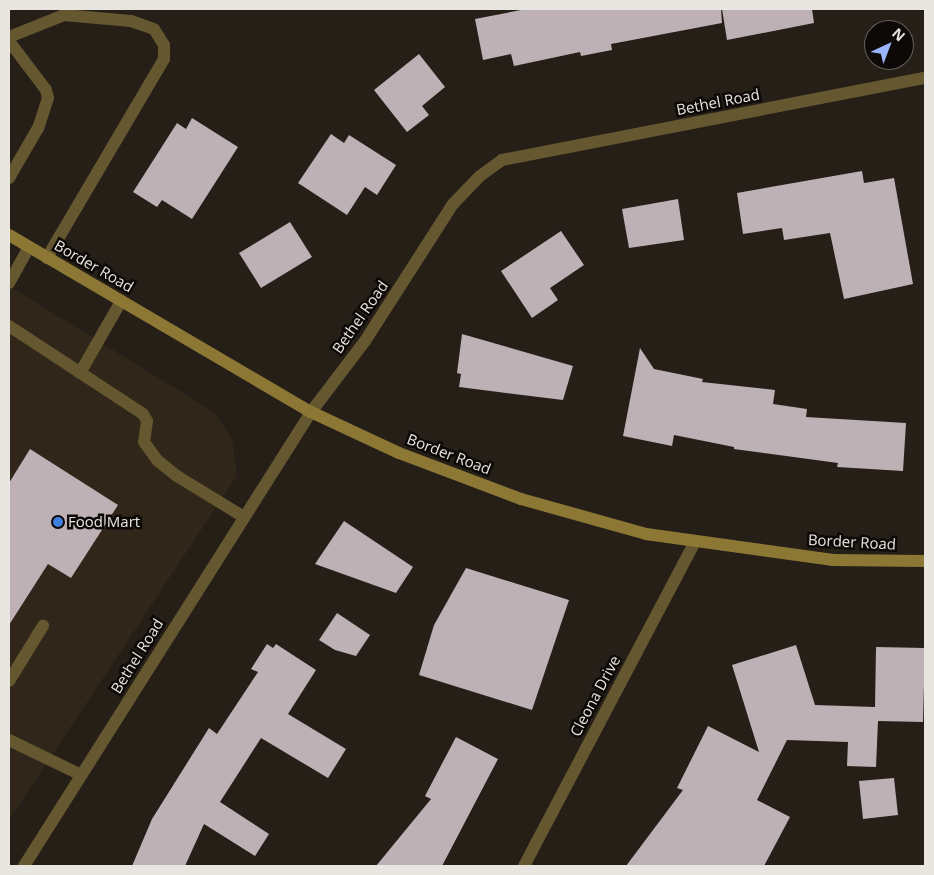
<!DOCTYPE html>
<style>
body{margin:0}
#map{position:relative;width:934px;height:875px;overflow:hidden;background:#251f18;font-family:"Open Sans",sans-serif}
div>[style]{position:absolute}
.built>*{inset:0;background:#30261a}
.building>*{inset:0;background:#bdb1b6}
.lane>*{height:12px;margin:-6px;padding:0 6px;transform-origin:6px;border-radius:6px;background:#655830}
.street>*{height:12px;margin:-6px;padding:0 6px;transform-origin:6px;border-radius:6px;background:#655830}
.secondary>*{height:12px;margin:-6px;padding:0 6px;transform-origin:6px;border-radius:6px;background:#8c7834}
.dots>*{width:14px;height:14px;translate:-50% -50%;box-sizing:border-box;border:2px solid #0c0907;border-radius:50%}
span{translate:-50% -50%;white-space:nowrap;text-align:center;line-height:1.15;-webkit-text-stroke:5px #0c0907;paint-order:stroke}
.street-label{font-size:15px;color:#e9e5e0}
.poi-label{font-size:15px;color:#e9e5e0}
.left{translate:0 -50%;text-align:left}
.frame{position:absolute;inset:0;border:10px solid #e9e5e0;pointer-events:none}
.north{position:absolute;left:864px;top:20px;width:50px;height:50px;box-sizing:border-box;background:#0c0907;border:1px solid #64615e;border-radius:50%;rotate:43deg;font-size:14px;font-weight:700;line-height:20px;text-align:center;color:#e9e5e0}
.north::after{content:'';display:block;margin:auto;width:18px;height:22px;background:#9bb5fd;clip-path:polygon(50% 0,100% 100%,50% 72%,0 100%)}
</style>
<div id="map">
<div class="built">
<div style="clip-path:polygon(9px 286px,214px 412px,232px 439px,237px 476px,9px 820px)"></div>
</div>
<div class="building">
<div style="clip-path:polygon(526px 9px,721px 9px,722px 23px,611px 44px,612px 50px,581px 56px,580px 52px,514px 66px,511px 54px,483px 60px,475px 19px)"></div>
<div style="clip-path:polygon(722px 9px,812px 9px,814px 23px,727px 40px)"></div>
<div style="clip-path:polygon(419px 54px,445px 87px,422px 106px,429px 115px,407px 132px,374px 90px)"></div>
<div style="clip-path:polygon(192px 118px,238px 147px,192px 219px,162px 200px,157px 207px,133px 192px,177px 123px,186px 129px)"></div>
<div style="clip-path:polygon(331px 134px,344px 143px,349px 135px,396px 165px,377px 195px,365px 187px,347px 215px,298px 183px)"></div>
<div style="clip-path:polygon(862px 171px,864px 183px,894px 178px,913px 284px,844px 299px,830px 233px,784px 240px,782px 228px,743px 234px,737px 193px)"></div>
<div style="clip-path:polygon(678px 199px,684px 240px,629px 248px,622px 209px)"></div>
<div style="clip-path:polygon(290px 222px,312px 257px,261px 288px,239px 253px)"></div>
<div style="clip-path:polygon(561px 231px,584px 265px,550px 288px,558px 300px,532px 318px,501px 271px)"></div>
<div style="clip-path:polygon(462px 334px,573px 366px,563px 400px,459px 387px,461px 374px,457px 373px)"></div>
<div style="clip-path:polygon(640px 348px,654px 369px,703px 379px,702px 382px,775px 390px,773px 404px,807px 409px,806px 417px,906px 423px,903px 471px,837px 467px,838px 463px,734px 449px,734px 447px,674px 435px,672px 446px,623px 436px)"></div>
<div style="clip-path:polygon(30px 449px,118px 505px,71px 578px,48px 564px,9px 625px,9px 483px)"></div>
<div style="clip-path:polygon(344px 521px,413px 567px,396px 593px,315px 564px)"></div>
<div style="clip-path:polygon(466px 568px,569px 600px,532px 710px,419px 675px,434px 625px)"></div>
<div style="clip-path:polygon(337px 613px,370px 635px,356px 656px,335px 650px,319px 640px)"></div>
<div style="clip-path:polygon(267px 644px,273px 648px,276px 644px,316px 670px,288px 714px,346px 749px,328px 778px,261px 738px,220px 802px,269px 834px,255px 856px,204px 824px,185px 866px,132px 866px,152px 819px,209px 728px,217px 734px,258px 672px,251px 669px)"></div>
<div style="clip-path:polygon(796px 645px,815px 705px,875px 707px,876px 647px,925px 648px,923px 722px,878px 721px,876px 767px,847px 766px,848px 742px,787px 740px,757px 800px,790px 817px,764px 866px,626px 866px,683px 790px,677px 788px,708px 726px,759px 752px,732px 665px)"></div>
<div style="clip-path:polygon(456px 737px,498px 759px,442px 866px,376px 866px,431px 799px,425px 796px)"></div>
<div style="clip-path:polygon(894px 778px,898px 815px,863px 819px,859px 781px)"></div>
</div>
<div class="lane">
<div style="left:9px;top:37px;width:59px;rotate:-21.8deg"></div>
<div style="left:64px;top:15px;width:67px;rotate:5.1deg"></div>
<div style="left:131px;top:21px;width:24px;rotate:19deg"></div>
<div style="left:154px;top:29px;width:19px;rotate:58deg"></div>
<div style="left:164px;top:45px;width:14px;rotate:90deg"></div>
<div style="left:164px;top:59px;width:231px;rotate:120.5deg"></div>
<div style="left:9px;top:41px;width:61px;rotate:52.9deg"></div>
<div style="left:46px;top:90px;width:8px;rotate:76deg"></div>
<div style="left:48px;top:98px;width:32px;rotate:108deg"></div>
<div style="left:38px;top:128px;width:58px;rotate:120.1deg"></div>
<div style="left:9px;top:283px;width:41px;rotate:-60.9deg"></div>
<div style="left:9px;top:326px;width:160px;rotate:33.3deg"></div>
<div style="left:143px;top:414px;width:8px;rotate:60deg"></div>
<div style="left:147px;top:421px;width:21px;rotate:98deg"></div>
<div style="left:144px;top:442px;width:22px;rotate:54deg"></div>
<div style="left:157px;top:460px;width:26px;rotate:39deg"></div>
<div style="left:177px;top:476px;width:79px;rotate:31.5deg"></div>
<div style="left:80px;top:373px;width:83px;rotate:-60.3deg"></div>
<div style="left:9px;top:681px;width:65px;rotate:-58.3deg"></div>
<div style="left:9px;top:740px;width:80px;rotate:25.9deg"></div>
</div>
<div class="street">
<div style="left:24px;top:866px;width:537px;rotate:-57.7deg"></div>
<div style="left:311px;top:412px;width:89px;rotate:-52.7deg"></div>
<div style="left:365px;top:341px;width:163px;rotate:-57.3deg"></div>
<div style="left:453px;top:204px;width:39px;rotate:-46deg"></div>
<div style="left:480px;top:176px;width:27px;rotate:-36deg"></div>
<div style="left:502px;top:160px;width:431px;rotate:-11deg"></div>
<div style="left:524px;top:866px;width:367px;rotate:-62.2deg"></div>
</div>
<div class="secondary">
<div style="left:9px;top:235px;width:350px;rotate:30.4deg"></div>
<div style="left:311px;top:412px;width:97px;rotate:25deg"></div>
<div style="left:399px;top:453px;width:130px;rotate:20.7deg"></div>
<div style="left:521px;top:499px;width:130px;rotate:15.6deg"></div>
<div style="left:646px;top:534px;width:189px;rotate:7.9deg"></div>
<div style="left:833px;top:560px;width:92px;rotate:0.6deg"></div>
</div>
<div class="dots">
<div style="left:58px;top:522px;background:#3f7fe0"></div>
</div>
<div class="street-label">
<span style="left:718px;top:102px;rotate:-11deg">Bethel Road</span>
<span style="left:94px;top:266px;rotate:30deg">Border Road</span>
<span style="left:360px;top:317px;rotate:-55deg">Bethel Road</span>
<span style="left:449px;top:454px;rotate:21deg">Border Road</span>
<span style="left:852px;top:542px;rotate:3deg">Border Road</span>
<span style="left:137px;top:656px;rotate:-58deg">Bethel Road</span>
<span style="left:595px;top:696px;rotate:-62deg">Cleona Drive</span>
</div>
<div class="poi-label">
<span class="left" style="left:68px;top:522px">Food Mart</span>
</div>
<div class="frame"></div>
<div class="north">N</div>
</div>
